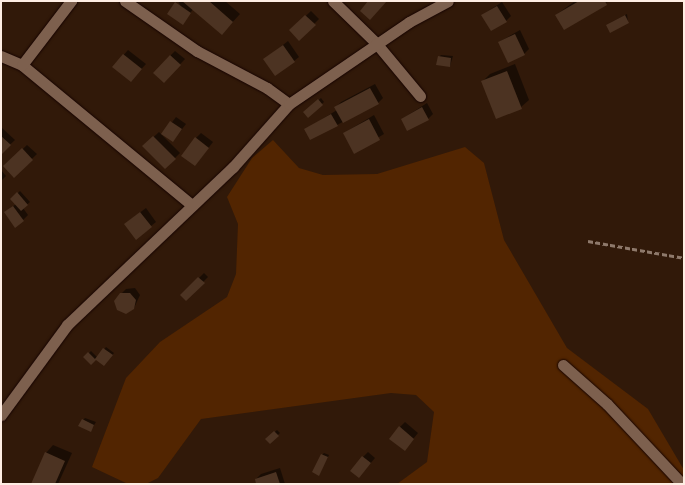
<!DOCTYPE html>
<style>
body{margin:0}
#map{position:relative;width:685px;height:485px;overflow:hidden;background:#311909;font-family:"Zilla Slab",serif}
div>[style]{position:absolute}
.green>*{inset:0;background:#522501}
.shadow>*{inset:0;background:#0007}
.building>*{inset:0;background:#4c3322}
.path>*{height:2.5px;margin-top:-1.25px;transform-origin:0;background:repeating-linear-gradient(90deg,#8e796b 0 5px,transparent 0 7.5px)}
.roads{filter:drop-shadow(0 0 1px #170400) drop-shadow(0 0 1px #170400)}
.street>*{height:11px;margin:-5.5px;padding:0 5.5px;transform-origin:5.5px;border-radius:5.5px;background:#7d604e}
span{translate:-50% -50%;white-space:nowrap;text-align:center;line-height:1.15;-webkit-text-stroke:4px #110703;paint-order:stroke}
.frame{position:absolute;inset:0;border:2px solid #feede3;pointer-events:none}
</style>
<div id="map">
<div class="green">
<div style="clip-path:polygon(273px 140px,299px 168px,323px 175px,377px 174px,465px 147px,484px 163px,504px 240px,567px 348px,648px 409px,684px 470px,684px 484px,397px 484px,427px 462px,434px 412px,416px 395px,391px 393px,201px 419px,158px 478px,146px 484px,128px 484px,92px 467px,126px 378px,160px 342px,227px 297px,236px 274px,238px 224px,227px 197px,252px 158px)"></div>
</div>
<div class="shadow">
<div style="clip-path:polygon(178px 1px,225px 1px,240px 14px,229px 26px,193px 9px,187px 18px)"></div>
<div style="clip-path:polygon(575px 1px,609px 1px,564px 28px,556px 15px)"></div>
<div style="clip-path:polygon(502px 2px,511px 16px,506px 21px,482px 15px)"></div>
<div style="clip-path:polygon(311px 11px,319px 19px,299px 39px,291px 30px)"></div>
<div style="clip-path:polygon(627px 14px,628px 22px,610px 23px)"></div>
<div style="clip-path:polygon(520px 30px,529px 49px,524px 54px,499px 42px)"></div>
<div style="clip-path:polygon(288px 41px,299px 57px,294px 61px,265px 59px)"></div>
<div style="clip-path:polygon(128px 50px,146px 64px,135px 76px,113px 67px)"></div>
<div style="clip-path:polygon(175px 51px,185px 59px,169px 76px,170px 56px)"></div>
<div style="clip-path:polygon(441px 55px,453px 56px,450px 66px,439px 57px)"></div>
<div style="clip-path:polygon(515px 64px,529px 100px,521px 107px,483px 81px,490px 74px)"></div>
<div style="clip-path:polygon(375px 84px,383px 98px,378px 103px,337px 125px,306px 129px,337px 110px,336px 107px,341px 102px)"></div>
<div style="clip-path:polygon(321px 98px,324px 102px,308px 116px,305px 112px)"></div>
<div style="clip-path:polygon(427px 103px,433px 114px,428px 119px,402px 119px)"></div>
<div style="clip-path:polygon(374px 115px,384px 134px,354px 152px,344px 133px)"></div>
<div style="clip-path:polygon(176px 117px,186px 124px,173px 141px,163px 134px)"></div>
<div style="clip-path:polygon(1px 127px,15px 140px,1px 153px)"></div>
<div style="clip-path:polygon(159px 132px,180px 153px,165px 168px,144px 146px)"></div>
<div style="clip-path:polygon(201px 133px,213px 142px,200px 159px,196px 138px)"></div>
<div style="clip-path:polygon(27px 145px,37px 154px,14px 176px,5px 166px)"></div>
<div style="clip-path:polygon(1px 170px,6px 176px,1px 181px)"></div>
<div style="clip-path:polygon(20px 191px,30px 202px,23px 208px,28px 215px,23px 220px,11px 208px,16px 204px,12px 199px)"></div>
<div style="clip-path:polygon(146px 208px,156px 222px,136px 238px,130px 220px)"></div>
<div style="clip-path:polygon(204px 273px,208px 277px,186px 299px,182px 295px)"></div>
<div style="clip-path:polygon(135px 288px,140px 295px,134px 308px,121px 294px,126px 289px)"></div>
<div style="clip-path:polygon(106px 347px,114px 353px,106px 363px,96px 358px,91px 363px,85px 357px,91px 351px,98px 358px)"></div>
<div style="clip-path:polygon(85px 418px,96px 422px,91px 430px,83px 420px)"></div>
<div style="clip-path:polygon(405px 422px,418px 433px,409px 444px,400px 427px)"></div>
<div style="clip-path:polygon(277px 430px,280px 433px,270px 442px,267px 439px)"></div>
<div style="clip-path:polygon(53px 445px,72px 453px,58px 484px,32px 484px,46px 453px)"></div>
<div style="clip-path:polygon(368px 452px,375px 458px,364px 471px,363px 457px)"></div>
<div style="clip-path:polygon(324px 453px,329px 455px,319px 474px,322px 455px)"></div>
<div style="clip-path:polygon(280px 468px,285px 484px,258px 484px,256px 479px,261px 474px)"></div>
</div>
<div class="building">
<div style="clip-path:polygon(182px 1px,209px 1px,233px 22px,222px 35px)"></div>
<div style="clip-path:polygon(368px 1px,387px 1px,370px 20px,360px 11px)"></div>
<div style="clip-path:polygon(579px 1px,605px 1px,607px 5px,564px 30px,555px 15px)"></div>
<div style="clip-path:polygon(175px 2px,191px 13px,183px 25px,167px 14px)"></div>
<div style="clip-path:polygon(497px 6px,507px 22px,491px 31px,481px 15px)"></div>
<div style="clip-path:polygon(305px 15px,316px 25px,299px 41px,289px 30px)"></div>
<div style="clip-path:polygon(625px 15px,629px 23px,610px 33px,606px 25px)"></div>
<div style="clip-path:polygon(515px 34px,525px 55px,508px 63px,498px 42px)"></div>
<div style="clip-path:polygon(283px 45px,295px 62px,275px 76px,263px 59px)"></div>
<div style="clip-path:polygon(123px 54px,142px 69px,131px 82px,112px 67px)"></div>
<div style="clip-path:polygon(170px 55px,181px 65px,164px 83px,153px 73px)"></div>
<div style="clip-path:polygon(438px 56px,451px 58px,450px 67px,436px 65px)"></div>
<div style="clip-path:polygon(507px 71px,522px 109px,496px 119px,481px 81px)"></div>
<div style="clip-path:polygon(370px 88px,379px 104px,343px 123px,334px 107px)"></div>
<div style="clip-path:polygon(318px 99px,323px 105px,308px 118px,303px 112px)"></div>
<div style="clip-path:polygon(422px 107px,429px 120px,407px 131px,401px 119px)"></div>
<div style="clip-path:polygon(331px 114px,338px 126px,310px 140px,304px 129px)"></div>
<div style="clip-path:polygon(369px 119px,380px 140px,354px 154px,343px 133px)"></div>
<div style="clip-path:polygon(170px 121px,182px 129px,173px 142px,161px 134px)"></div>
<div style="clip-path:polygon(1px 136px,11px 145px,1px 155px)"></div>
<div style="clip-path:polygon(153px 136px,176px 159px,165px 169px,142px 146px)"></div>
<div style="clip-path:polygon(195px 137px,209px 148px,195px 166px,181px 156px)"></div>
<div style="clip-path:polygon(22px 148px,33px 160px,14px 178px,3px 166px)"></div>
<div style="clip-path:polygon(17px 192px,28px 205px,21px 211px,10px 199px)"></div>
<div style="clip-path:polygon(13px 206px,24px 221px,15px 228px,4px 212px)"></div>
<div style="clip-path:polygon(140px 212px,152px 227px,136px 240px,124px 224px)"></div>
<div style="clip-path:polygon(198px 277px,205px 283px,186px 301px,180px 295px)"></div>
<div style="clip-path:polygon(120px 293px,130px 293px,136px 300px,134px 309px,126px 314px,117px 310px,114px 301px)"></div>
<div style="clip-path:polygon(103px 348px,113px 355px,104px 366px,96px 360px,91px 365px,83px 357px,88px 352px,95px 359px)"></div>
<div style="clip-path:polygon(82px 419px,94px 425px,91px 432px,78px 426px)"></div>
<div style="clip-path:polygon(399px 426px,414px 439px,405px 451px,389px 439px)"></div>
<div style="clip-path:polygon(274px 431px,279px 436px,270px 444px,265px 439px)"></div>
<div style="clip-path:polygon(45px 452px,65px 461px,55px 484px,31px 484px)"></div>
<div style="clip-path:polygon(321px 454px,328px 457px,319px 476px,312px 472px)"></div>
<div style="clip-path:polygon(362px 456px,371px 463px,359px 478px,350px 471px)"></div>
<div style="clip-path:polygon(276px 472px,280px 484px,256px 484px,255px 479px)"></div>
</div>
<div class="path">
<div style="left:588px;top:241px;width:97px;rotate:10deg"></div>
</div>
<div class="roads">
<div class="street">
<div style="left:125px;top:1px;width:88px;rotate:34.8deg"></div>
<div style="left:197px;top:51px;width:79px;rotate:27.9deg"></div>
<div style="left:267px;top:88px;width:27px;rotate:36deg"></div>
<div style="left:333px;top:1px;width:60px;rotate:44.3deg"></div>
<div style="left:376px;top:43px;width:69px;rotate:50.3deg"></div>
<div style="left:1px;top:56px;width:23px;rotate:23deg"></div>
<div style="left:22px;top:65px;width:220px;rotate:39.5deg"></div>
<div style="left:22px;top:65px;width:81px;rotate:-52.6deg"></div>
<div style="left:563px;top:365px;width:59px;rotate:41.6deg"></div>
<div style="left:607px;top:404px;width:110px;rotate:46.8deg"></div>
<div style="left:1px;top:415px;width:112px;rotate:-53.7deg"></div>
<div style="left:67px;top:325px;width:229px;rotate:-43.6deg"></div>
<div style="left:233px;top:167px;width:84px;rotate:-48.4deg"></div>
<div style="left:289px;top:104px;width:145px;rotate:-34.3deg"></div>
<div style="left:409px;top:22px;width:44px;rotate:-28.3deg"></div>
</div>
</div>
<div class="frame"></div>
</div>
